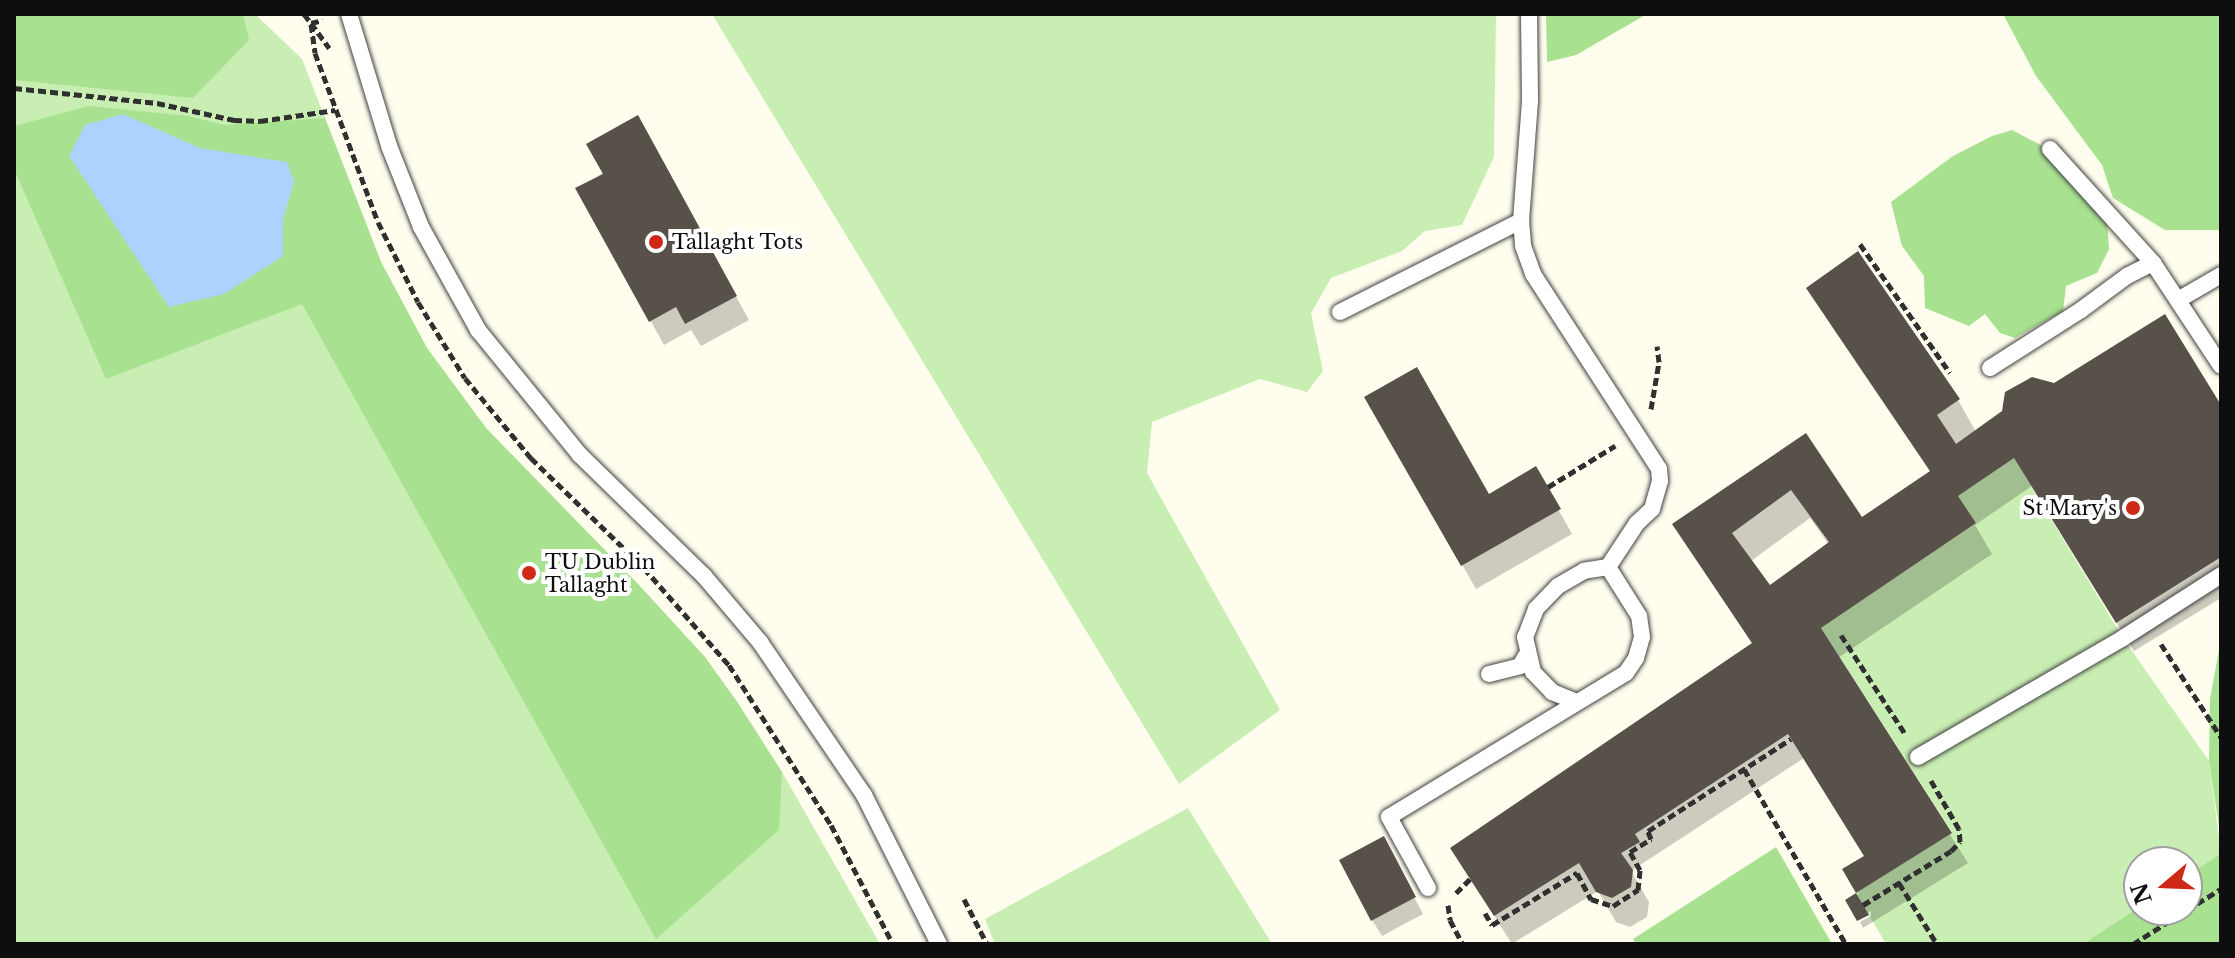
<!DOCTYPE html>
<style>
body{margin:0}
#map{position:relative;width:2235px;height:958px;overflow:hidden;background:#fffeee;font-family:"Libre Baskerville",serif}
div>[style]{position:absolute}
.green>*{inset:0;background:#c9eeb3}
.forest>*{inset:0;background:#a8e190}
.water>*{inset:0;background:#acd2fd}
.shadow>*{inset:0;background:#0003}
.building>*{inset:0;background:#585149}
.path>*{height:5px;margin-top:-2.5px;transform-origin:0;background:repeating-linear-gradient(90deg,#303030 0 8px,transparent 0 12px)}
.roads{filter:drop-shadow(0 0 2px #414141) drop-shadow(0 0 2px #414141)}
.service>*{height:16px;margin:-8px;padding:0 8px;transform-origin:8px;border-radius:8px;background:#fff}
.dots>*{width:22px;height:22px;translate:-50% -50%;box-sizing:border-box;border:4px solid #fff;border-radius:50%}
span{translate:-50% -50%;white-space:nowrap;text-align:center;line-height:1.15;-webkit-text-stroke:8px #fff;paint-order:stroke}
.poi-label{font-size:20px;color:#0e0e0e}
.left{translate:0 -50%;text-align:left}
.right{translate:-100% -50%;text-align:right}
.frame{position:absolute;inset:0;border:16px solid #0e0e0e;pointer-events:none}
.north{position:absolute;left:2123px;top:846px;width:80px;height:80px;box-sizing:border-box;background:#fff;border:2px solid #9f9f9f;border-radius:50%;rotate:251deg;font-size:22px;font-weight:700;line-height:32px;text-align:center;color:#0e0e0e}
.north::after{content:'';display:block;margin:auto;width:28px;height:36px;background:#cd2916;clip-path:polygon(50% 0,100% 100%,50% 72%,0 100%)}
</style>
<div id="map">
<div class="green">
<div style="clip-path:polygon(14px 14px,255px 14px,302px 59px,381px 262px,427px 348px,486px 428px,705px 657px,782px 772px,880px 944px,14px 944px)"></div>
<div style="clip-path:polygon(712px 14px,1496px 14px,1494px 157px,1462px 225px,1425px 231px,1402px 251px,1331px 278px,1311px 313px,1323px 371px,1307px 392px,1260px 379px,1152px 422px,1147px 473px,1280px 710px,1179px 784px)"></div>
<div style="clip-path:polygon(2014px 458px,2123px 638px,2209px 761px,2221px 853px,2187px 876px,2187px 862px,2139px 862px,2139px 907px,2083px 944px,1886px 944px,1856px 893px,1952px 832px,1821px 628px,1976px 523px,1958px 496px)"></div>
<div style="clip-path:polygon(1188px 808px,1272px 944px,995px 944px,985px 919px)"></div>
</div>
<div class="forest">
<div style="clip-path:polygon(14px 14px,243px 14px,249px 40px,193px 98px,14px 80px)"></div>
<div style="clip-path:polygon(1546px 14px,1647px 14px,1576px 55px,1547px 62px)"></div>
<div style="clip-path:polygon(2003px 14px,2221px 14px,2221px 230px,2165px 230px,2113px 198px,2102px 165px,2036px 76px)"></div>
<div style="clip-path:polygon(89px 106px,188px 116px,225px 125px,325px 118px,381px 262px,427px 348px,486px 428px,639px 585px,705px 657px,738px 703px,782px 772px,779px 830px,656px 939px,302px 304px,106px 379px,14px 169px,14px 126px)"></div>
<div style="clip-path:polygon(2012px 130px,2069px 160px,2107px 219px,2109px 249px,2097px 273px,2066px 286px,2063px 311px,2015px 338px,2000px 333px,1985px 314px,1969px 326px,1925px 308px,1924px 276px,1902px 246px,1891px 202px,1953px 156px,1992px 136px)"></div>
<div style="clip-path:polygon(2221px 639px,2221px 840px,2209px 761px,2210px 699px)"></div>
<div style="clip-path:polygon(1776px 847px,1832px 944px,1636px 944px,1633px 939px)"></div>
<div style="clip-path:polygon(2221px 853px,2221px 944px,2083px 944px,2139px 907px,2187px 910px,2187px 876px)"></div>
</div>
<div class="water">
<div style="clip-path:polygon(123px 114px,200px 148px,287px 162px,294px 181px,283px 220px,283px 256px,224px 294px,169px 307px,69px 156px,85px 125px)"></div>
</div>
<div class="shadow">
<div style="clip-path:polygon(651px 142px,749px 320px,701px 346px,691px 330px,664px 345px,578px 189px)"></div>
<div style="clip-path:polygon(evenodd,1826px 318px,1958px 400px,1976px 432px,2054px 385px,2221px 409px,2221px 598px,2134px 651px,2032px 486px,1975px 525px,1992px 554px,1838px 658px,1968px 863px,1863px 928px,1860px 922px,1871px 916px,1871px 911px,1858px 918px,1848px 901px,1859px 894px,1845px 870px,1866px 857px,1804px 758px,1631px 871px,1649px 902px,1647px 917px,1630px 927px,1616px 922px,1598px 891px,1512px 944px,1452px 849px,1753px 645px,1674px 524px,1805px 436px,1862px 519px,1931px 473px,1826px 318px,1810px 518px,1829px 545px,1770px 588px,1751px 561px,1810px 518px)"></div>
<div style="clip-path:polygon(1367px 398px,1489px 496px,1536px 469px,1572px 534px,1476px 589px)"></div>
<div style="clip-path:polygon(1392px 855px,1423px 914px,1382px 936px,1372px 920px)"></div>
</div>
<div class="building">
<div style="clip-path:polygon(638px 115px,737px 296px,685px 324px,676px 307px,649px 322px,575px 188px,603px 174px,586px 144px)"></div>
<div style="clip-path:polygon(evenodd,1858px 251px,1960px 399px,1937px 415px,1956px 444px,2002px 411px,2005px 392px,2032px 377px,2054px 383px,2165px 314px,2221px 405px,2221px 557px,2116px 623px,2014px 458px,1958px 496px,1976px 523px,1821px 628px,1952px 833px,1856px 893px,1842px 869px,1864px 856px,1788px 734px,1635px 834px,1640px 842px,1621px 853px,1633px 870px,1631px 887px,1612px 898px,1596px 892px,1579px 863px,1494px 916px,1450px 848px,1752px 643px,1672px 524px,1806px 433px,1862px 517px,1930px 471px,1806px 288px,1858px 251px,1791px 490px,1829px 542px,1770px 585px,1732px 533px,1791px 490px)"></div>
<div style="clip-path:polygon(1417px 367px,1489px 494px,1536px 466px,1561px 509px,1461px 566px,1364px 397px)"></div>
<div style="clip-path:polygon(1384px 836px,1416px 897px,1371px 921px,1339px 860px)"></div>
<div style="clip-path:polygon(1856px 893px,1869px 915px,1857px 921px,1845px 900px)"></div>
</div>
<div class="path">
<div style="left:304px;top:14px;width:11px;rotate:52deg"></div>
<div style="left:311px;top:23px;width:12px;rotate:-14deg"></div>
<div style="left:311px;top:23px;width:31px;rotate:54deg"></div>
<div style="left:311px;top:24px;width:29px;rotate:82deg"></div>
<div style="left:315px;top:53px;width:180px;rotate:69.6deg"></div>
<div style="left:378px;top:222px;width:89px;rotate:63.4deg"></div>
<div style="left:418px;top:302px;width:89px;rotate:58.3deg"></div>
<div style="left:465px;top:378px;width:104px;rotate:50.5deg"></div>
<div style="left:531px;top:458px;width:158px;rotate:44.2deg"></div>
<div style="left:644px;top:568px;width:129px;rotate:48.8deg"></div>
<div style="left:729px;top:665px;width:190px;rotate:57.5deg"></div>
<div style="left:831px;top:825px;width:134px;rotate:62.5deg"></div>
<div style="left:14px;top:88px;width:144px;rotate:6deg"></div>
<div style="left:157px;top:103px;width:79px;rotate:12.4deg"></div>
<div style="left:234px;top:120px;width:26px;rotate:2deg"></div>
<div style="left:260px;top:121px;width:76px;rotate:-8.3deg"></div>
<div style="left:1860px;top:244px;width:157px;rotate:55.1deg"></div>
<div style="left:1651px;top:409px;width:48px;rotate:-80.3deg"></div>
<div style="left:1659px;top:362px;width:16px;rotate:-97deg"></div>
<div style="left:1548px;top:487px;width:79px;rotate:-31.5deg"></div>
<div style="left:1841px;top:635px;width:119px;rotate:57deg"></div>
<div style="left:2161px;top:644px;width:111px;rotate:57.2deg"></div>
<div style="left:1744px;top:769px;width:203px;rotate:59.8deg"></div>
<div style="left:1899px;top:883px;width:72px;rotate:58.1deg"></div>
<div style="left:1456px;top:893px;width:20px;rotate:-45deg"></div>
<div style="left:964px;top:899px;width:51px;rotate:62.9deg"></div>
<div style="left:1448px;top:905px;width:15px;rotate:82deg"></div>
<div style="left:1450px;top:920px;width:27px;rotate:62deg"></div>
<div style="left:1863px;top:905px;width:103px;rotate:-31.5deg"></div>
<div style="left:1951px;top:851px;width:13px;rotate:-45deg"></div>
<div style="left:1960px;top:842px;width:13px;rotate:-94deg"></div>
<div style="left:1959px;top:829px;width:58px;rotate:-120.1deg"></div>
<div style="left:2187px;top:910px;width:40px;rotate:-32deg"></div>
<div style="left:1485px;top:913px;width:14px;rotate:60deg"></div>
<div style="left:1492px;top:925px;width:100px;rotate:-31.5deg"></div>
<div style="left:1577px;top:873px;width:30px;rotate:62deg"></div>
<div style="left:1591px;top:899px;width:23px;rotate:18deg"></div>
<div style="left:1613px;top:906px;width:30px;rotate:-33deg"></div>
<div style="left:1638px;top:890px;width:20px;rotate:-84deg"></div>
<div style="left:1640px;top:870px;width:21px;rotate:-119deg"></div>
<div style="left:1630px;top:852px;width:25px;rotate:-32deg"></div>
<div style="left:1651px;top:839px;width:9px;rotate:-111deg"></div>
<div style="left:1648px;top:831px;width:170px;rotate:-32.8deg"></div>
<div style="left:2133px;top:944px;width:64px;rotate:-32.2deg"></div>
</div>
<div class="roads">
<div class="service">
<div style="left:349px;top:14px;width:138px;rotate:73.1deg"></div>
<div style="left:389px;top:146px;width:87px;rotate:68.4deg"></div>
<div style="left:421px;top:227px;width:118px;rotate:61deg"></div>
<div style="left:478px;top:330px;width:161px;rotate:50.8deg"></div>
<div style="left:580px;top:455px;width:173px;rotate:44.3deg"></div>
<div style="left:704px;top:576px;width:87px;rotate:49.7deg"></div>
<div style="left:760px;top:642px;width:185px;rotate:55.8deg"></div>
<div style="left:864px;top:795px;width:167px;rotate:63.3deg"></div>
<div style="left:1529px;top:14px;width:87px;rotate:89.3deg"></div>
<div style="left:1530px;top:101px;width:120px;rotate:94.3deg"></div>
<div style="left:1521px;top:221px;width:25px;rotate:85deg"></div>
<div style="left:1523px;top:246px;width:30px;rotate:70deg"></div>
<div style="left:1533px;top:274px;width:232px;rotate:57.1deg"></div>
<div style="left:1659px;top:469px;width:12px;rotate:85deg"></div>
<div style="left:1660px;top:481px;width:29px;rotate:106deg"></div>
<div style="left:1652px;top:509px;width:21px;rotate:137deg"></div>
<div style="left:1637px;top:523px;width:53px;rotate:123.4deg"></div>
<div style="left:1608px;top:567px;width:24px;rotate:171deg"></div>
<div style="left:1584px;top:571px;width:30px;rotate:150deg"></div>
<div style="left:1558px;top:586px;width:32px;rotate:134deg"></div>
<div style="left:1536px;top:609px;width:30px;rotate:111deg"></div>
<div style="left:1525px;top:637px;width:36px;rotate:77deg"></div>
<div style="left:1533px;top:672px;width:28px;rotate:46deg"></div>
<div style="left:1552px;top:692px;width:27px;rotate:22deg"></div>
<div style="left:2050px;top:149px;width:154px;rotate:47.9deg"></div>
<div style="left:2153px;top:263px;width:123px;rotate:56.6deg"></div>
<div style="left:2178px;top:300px;width:50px;rotate:-30.2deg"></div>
<div style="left:1340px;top:312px;width:203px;rotate:-26.7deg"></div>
<div style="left:1990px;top:368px;width:108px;rotate:-32.5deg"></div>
<div style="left:2081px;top:310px;width:57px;rotate:-36.5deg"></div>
<div style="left:2127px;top:276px;width:29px;rotate:-27deg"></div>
<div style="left:1489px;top:674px;width:32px;rotate:-14deg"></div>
<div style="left:1520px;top:666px;width:16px;rotate:-60deg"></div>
<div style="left:1918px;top:757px;width:237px;rotate:-30.1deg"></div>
<div style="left:2123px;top:638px;width:117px;rotate:-32.7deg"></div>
<div style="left:1428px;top:888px;width:81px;rotate:-118.8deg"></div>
<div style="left:1389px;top:817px;width:277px;rotate:-31.3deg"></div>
<div style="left:1626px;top:673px;width:18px;rotate:-56deg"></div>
<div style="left:1636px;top:658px;width:22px;rotate:-74deg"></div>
<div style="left:1642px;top:637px;width:21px;rotate:-98deg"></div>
<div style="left:1639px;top:616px;width:58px;rotate:-122.3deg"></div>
</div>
</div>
<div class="dots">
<div style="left:656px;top:242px;background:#cd2916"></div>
<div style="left:2133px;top:508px;background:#cd2916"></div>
<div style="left:529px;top:573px;background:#cd2916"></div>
</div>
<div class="poi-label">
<span class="left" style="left:672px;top:242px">Tallaght Tots</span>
<span class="right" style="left:2117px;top:508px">St Mary's</span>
<span class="left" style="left:545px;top:574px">TU Dublin<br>Tallaght</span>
</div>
<div class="frame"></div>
<div class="north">N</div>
</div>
